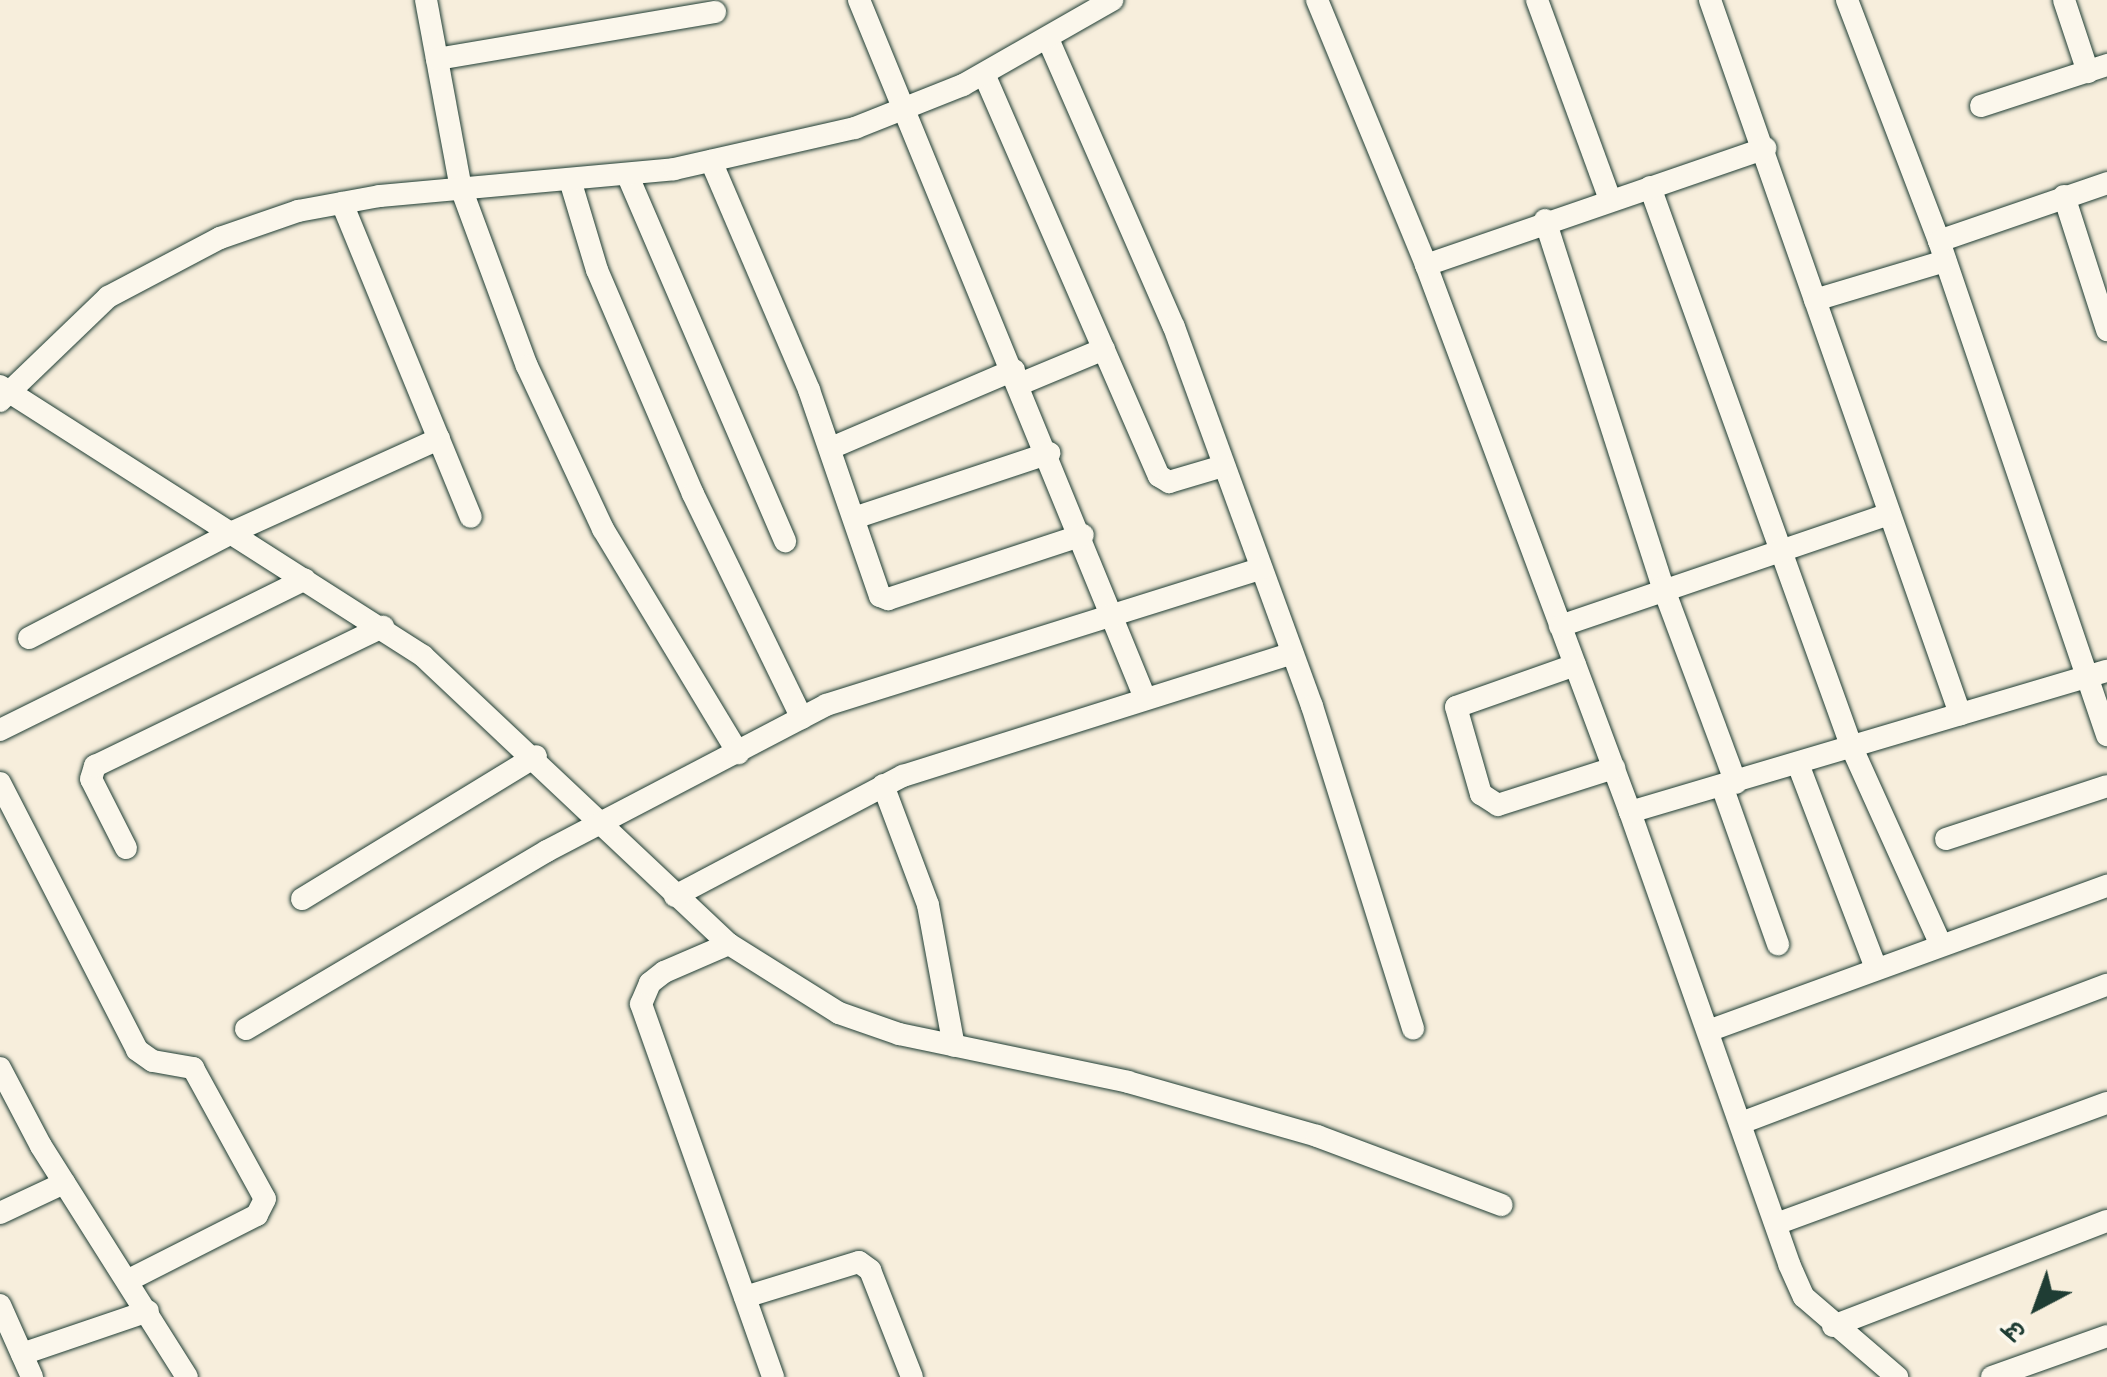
<!DOCTYPE html>
<meta charset="utf-8">
<style>
body{margin:0}
#map{position:relative;width:2107px;height:1377px;overflow:hidden;background:#f7eedc;font-family:Kalam,"Playpen Sans Deva",sans-serif}
div>[style]{position:absolute}
.roads{filter:drop-shadow(0 0 2px #1f3d34) drop-shadow(0 0 2px #1f3d34)}
.minor>*{height:22px;margin:-11px;padding:0 11px;transform-origin:11px;border-radius:11px;background:#fbf7ec}
span{translate:-50% -50%;white-space:nowrap;text-align:center;line-height:1.15;-webkit-text-stroke:8px #fbf7ec;paint-order:stroke}
.north{position:absolute;left:1987px;top:1257px;width:100px;height:100px;-webkit-text-stroke:8px #fbf7ec;paint-order:stroke;rotate:221deg;font-size:28px;font-weight:700;line-height:40px;text-align:center;color:#1f3d34}
.north::after{content:'';display:block;margin:auto;width:35px;height:45px;background:#1f3d34;clip-path:polygon(50% 0,100% 100%,50% 72%,0 100%)}
</style>
<div id="map">
<div class="roads">
<div class="minor">
<div style="left:426px;top:0;width:191px;rotate:79.5deg"></div>
<div style="left:461px;top:188px;width:190px;rotate:69.7deg"></div>
<div style="left:527px;top:366px;width:180px;rotate:65deg"></div>
<div style="left:603px;top:529px;width:262px;rotate:58.9deg"></div>
<div style="left:859px;top:0;width:754px;rotate:67.72deg"></div>
<div style="left:1317px;top:0;width:287px;rotate:67.6deg"></div>
<div style="left:1426px;top:265px;width:584px;rotate:69.55deg"></div>
<div style="left:1630px;top:812px;width:479px;rotate:70.6deg"></div>
<div style="left:1789px;top:1264px;width:36px;rotate:66deg"></div>
<div style="left:1804px;top:1297px;width:123px;rotate:40.7deg"></div>
<div style="left:1537px;top:0;width:213px;rotate:69.9deg"></div>
<div style="left:1710px;top:0;width:757px;rotate:70.7deg"></div>
<div style="left:1847px;top:0;width:258px;rotate:69.1deg"></div>
<div style="left:1939px;top:241px;width:522px;rotate:71.22deg"></div>
<div style="left:2064px;top:0;width:76px;rotate:71.6deg"></div>
<div style="left:1048px;top:39px;width:314px;rotate:66.4deg"></div>
<div style="left:1174px;top:327px;width:403px;rotate:70deg"></div>
<div style="left:1312px;top:706px;width:338px;rotate:72.6deg"></div>
<div style="left:437px;top:59px;width:282px;rotate:-9.6deg"></div>
<div style="left:984px;top:74px;width:438px;rotate:66.5deg"></div>
<div style="left:1159px;top:476px;width:12px;rotate:31deg"></div>
<div style="left:1169px;top:482px;width:56px;rotate:-16.5deg"></div>
<div style="left:1981px;top:106px;width:133px;rotate:-18deg"></div>
<div style="left:711px;top:161px;width:249px;rotate:66.8deg"></div>
<div style="left:809px;top:390px;width:218px;rotate:71deg"></div>
<div style="left:880px;top:596px;width:9px;rotate:21deg"></div>
<div style="left:888px;top:599px;width:205px;rotate:-18.2deg"></div>
<div style="left:627px;top:174px;width:400px;rotate:66.7deg"></div>
<div style="left:570px;top:180px;width:94px;rotate:73.3deg"></div>
<div style="left:597px;top:270px;width:244px;rotate:66.8deg"></div>
<div style="left:693px;top:494px;width:249px;rotate:64.1deg"></div>
<div style="left:1650px;top:187px;width:596px;rotate:70.2deg"></div>
<div style="left:1852px;top:748px;width:216px;rotate:65.7deg"></div>
<div style="left:2064px;top:196px;width:141px;rotate:72.2deg"></div>
<div style="left:342px;top:203px;width:339px;rotate:67.7deg"></div>
<div style="left:1545px;top:220px;width:386px;rotate:72.2deg"></div>
<div style="left:1663px;top:587px;width:209px;rotate:69.6deg"></div>
<div style="left:1939px;top:241px;width:178px;rotate:-19deg"></div>
<div style="left:1426px;top:265px;width:359px;rotate:-19deg"></div>
<div style="left:1815px;top:300px;width:136px;rotate:-16.7deg"></div>
<div style="left:1020px;top:384px;width:91px;rotate:-22.6deg"></div>
<div style="left:0;top:386px;width:502px;rotate:32.55deg"></div>
<div style="left:423px;top:656px;width:420px;rotate:43.3deg"></div>
<div style="left:729px;top:944px;width:130px;rotate:32.1deg"></div>
<div style="left:839px;top:1013px;width:64px;rotate:19.3deg"></div>
<div style="left:899px;top:1034px;width:234px;rotate:11.8deg"></div>
<div style="left:1128px;top:1082px;width:197px;rotate:15.9deg"></div>
<div style="left:1317px;top:1136px;width:197px;rotate:20.5deg"></div>
<div style="left:0;top:401px;width:150px;rotate:-43.9deg"></div>
<div style="left:108px;top:297px;width:127px;rotate:-27.8deg"></div>
<div style="left:220px;top:238px;width:83px;rotate:-19.1deg"></div>
<div style="left:298px;top:211px;width:83px;rotate:-10.4deg"></div>
<div style="left:380px;top:196px;width:295px;rotate:-5.2deg"></div>
<div style="left:674px;top:169px;width:186px;rotate:-12.8deg"></div>
<div style="left:855px;top:128px;width:116px;rotate:-21.7deg"></div>
<div style="left:963px;top:85px;width:172px;rotate:-29.7deg"></div>
<div style="left:831px;top:448px;width:199px;rotate:-23.1deg"></div>
<div style="left:854px;top:518px;width:206px;rotate:-18.4deg"></div>
<div style="left:1560px;top:626px;width:348px;rotate:-18.8deg"></div>
<div style="left:29px;top:638px;width:232px;rotate:-27.4deg"></div>
<div style="left:235px;top:531px;width:224px;rotate:-24.3deg"></div>
<div style="left:1575px;top:665px;width:126px;rotate:160.6deg"></div>
<div style="left:1456px;top:707px;width:91px;rotate:74deg"></div>
<div style="left:1481px;top:794px;width:20px;rotate:33deg"></div>
<div style="left:1498px;top:805px;width:122px;rotate:-17.7deg"></div>
<div style="left:0;top:730px;width:340px;rotate:-26.3deg"></div>
<div style="left:1798px;top:764px;width:218px;rotate:69.1deg"></div>
<div style="left:0;top:783px;width:300px;rotate:62.8deg"></div>
<div style="left:137px;top:1050px;width:19px;rotate:35deg"></div>
<div style="left:153px;top:1061px;width:41px;rotate:9.9deg"></div>
<div style="left:193px;top:1068px;width:149px;rotate:61.2deg"></div>
<div style="left:265px;top:1199px;width:18px;rotate:117deg"></div>
<div style="left:257px;top:1215px;width:144px;rotate:153.1deg"></div>
<div style="left:883px;top:785px;width:128px;rotate:69.4deg"></div>
<div style="left:928px;top:905px;width:143px;rotate:79.6deg"></div>
<div style="left:1722px;top:786px;width:168px;rotate:70.5deg"></div>
<div style="left:1630px;top:812px;width:497px;rotate:-16.5deg"></div>
<div style="left:1946px;top:839px;width:169px;rotate:-18.2deg"></div>
<div style="left:126px;top:848px;width:77px;rotate:-116.9deg"></div>
<div style="left:91px;top:779px;width:14px;rotate:-73deg"></div>
<div style="left:95px;top:766px;width:320px;rotate:-25.8deg"></div>
<div style="left:675px;top:896px;width:258px;rotate:-27.8deg"></div>
<div style="left:903px;top:776px;width:408px;rotate:-17.5deg"></div>
<div style="left:302px;top:899px;width:274px;rotate:-31.4deg"></div>
<div style="left:729px;top:944px;width:71px;rotate:156.7deg"></div>
<div style="left:664px;top:972px;width:18px;rotate:142deg"></div>
<div style="left:650px;top:983px;width:23px;rotate:113deg"></div>
<div style="left:641px;top:1004px;width:396px;rotate:70.5deg"></div>
<div style="left:246px;top:1029px;width:350px;rotate:-30.6deg"></div>
<div style="left:547px;top:851px;width:315px;rotate:-27.6deg"></div>
<div style="left:826px;top:705px;width:456px;rotate:-17.4deg"></div>
<div style="left:1708px;top:1031px;width:425px;rotate:-20deg"></div>
<div style="left:0;top:1068px;width:88px;rotate:62.3deg"></div>
<div style="left:41px;top:1146px;width:273px;rotate:57.7deg"></div>
<div style="left:1741px;top:1123px;width:391px;rotate:-20.7deg"></div>
<div style="left:0;top:1213px;width:71px;rotate:-25.1deg"></div>
<div style="left:1776px;top:1224px;width:352px;rotate:-20.1deg"></div>
<div style="left:745px;top:1297px;width:119px;rotate:-17.1deg"></div>
<div style="left:859px;top:1262px;width:14px;rotate:36deg"></div>
<div style="left:870px;top:1270px;width:115px;rotate:68.6deg"></div>
<div style="left:0;top:1305px;width:79px;rotate:66deg"></div>
<div style="left:1833px;top:1326px;width:293px;rotate:-21deg"></div>
<div style="left:22px;top:1354px;width:133px;rotate:-18.8deg"></div>
<div style="left:1992px;top:1377px;width:122px;rotate:-19.6deg"></div>
</div>
</div>
<div class="north">उ</div>
</div>
